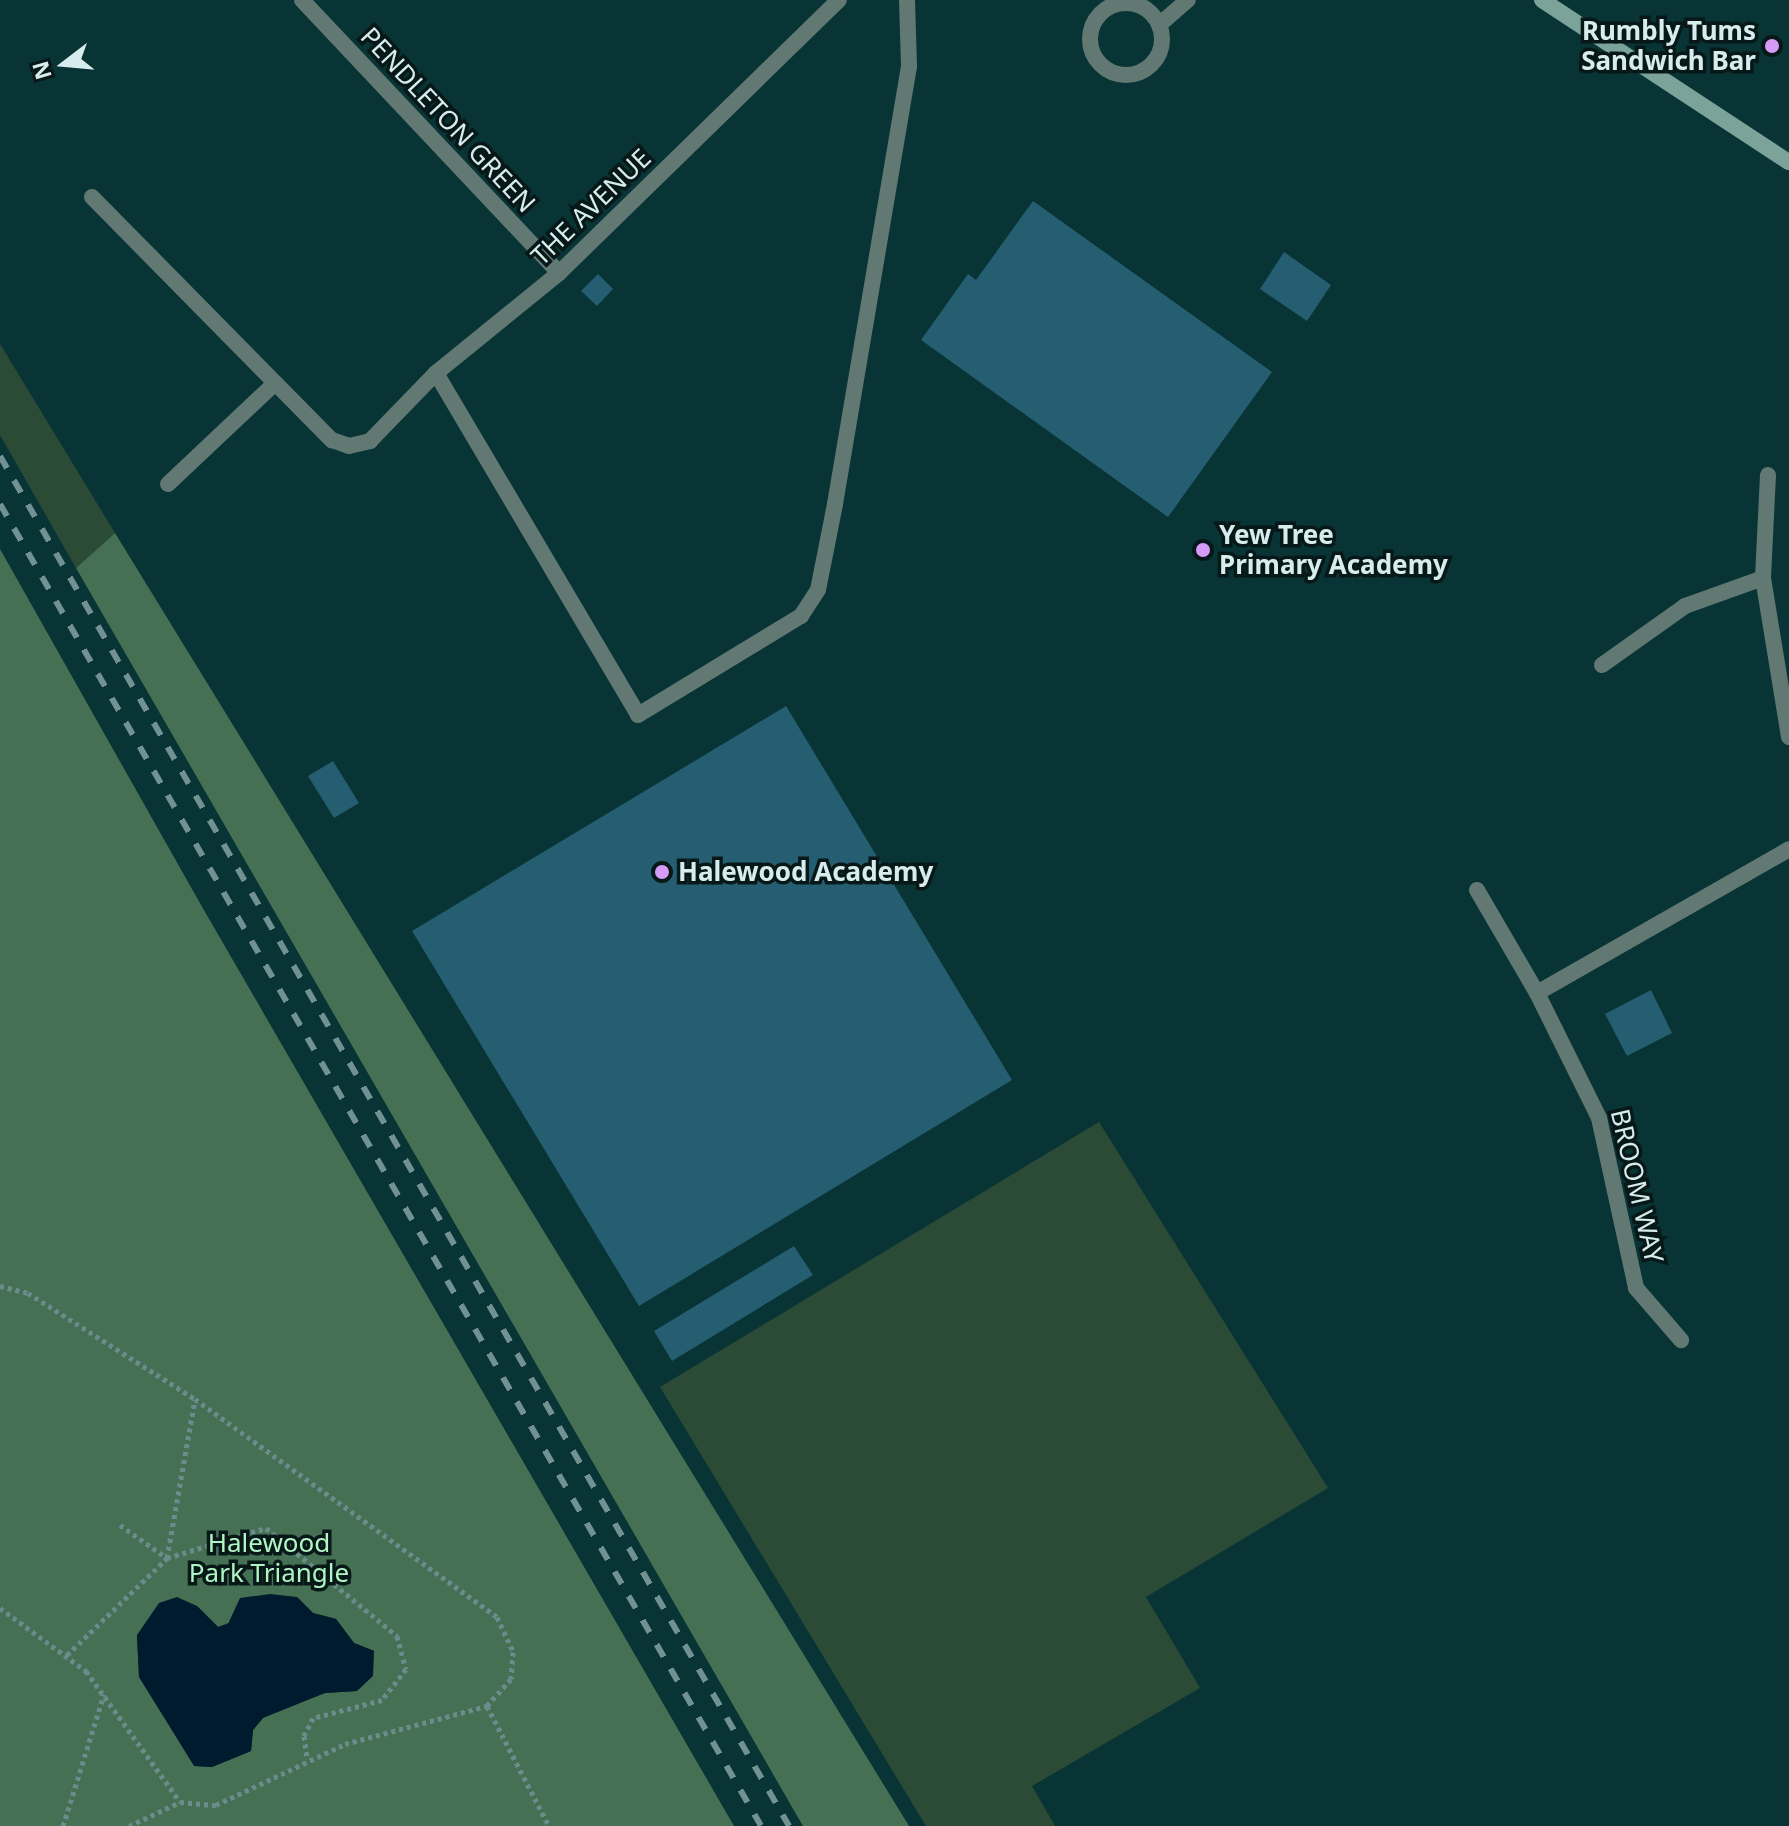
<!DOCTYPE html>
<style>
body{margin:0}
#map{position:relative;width:1789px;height:1826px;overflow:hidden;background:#083435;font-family:"Noto Sans",sans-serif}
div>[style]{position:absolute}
.green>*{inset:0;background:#2c4b36}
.forest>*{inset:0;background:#467053}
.water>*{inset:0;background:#001a2e}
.building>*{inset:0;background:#245e70}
.path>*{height:5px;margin-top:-2.5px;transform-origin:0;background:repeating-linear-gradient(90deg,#6b8c8d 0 4px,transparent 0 8px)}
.lane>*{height:16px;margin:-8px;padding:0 8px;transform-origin:8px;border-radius:8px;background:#617972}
.lane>.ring{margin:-8px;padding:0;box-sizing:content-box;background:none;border:16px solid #617972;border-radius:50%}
.street>*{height:16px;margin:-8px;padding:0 8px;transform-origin:8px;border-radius:8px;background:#617972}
.secondary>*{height:16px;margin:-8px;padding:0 8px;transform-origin:8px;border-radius:8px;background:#7ca399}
.rail>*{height:6px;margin-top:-3px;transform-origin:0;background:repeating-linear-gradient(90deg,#719192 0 14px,transparent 0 28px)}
.dots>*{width:22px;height:22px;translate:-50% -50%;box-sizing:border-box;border:4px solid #081819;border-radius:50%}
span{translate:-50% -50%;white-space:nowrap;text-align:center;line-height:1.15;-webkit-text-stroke:7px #081819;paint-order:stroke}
.poi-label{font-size:26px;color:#d7eced;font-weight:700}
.right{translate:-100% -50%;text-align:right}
.left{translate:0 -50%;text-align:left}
.street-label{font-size:26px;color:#d7eced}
.park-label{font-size:26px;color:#b0f5c4}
.north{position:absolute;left:24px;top:24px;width:80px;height:80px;-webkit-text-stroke:6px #081819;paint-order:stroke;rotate:254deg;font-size:22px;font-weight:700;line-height:32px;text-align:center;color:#d7eced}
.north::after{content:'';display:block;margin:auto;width:28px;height:36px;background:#d7eced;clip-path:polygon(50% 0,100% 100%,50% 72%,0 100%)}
</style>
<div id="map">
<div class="green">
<div style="clip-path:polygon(0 344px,115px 533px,76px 568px,0 435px)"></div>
<div style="clip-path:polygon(1099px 1122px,1328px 1488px,1146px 1597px,1200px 1688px,1032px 1786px,1055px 1826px,926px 1826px,660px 1387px)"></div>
</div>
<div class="forest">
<div style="clip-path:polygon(115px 533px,185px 647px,909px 1826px,803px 1826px,76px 568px)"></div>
<div style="clip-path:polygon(evenodd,0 549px,201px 905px,734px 1826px,0 1826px,0 549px,297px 1597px,313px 1613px,336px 1619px,354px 1643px,374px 1651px,357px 1691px,325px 1693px,291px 1704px,263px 1718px,253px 1730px,251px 1751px,212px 1767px,195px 1766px,139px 1677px,137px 1635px,197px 1606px,218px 1627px,297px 1597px)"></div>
</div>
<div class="water">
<div style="clip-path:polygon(270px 1594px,297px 1597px,313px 1613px,336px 1619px,354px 1643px,374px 1651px,373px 1676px,357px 1691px,325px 1693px,263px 1718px,253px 1730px,251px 1751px,212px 1767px,194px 1766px,139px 1677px,137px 1635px,159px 1603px,177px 1597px,197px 1606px,218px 1627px,228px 1624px,240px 1598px)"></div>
</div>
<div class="building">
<div style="clip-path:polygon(1033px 201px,1272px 372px,1168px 517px,921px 340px,968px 274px,976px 280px)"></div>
<div style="clip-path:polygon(1284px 252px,1331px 285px,1307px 321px,1260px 289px)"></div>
<div style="clip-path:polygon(598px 274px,613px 289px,597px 306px,581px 291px)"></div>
<div style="clip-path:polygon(786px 706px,1012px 1080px,639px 1306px,412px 931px)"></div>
<div style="clip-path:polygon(333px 761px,359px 803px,334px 818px,308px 776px)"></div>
<div style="clip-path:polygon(1651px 990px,1672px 1033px,1627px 1056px,1605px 1014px)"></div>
<div style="clip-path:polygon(794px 1246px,813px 1275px,672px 1361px,654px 1331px)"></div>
</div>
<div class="path">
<div style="left:0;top:1286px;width:29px;rotate:14deg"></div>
<div style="left:28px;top:1293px;width:198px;rotate:32.4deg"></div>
<div style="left:120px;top:1525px;width:57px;rotate:35.1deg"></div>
<div style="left:167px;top:1558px;width:161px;rotate:-80deg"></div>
<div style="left:195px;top:1399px;width:372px;rotate:35.8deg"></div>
<div style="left:497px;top:1617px;width:38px;rotate:65deg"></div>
<div style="left:513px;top:1652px;width:27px;rotate:94deg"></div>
<div style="left:511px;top:1679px;width:36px;rotate:132deg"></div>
<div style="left:0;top:1608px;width:107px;rotate:36.2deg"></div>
<div style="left:86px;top:1671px;width:161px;rotate:54.3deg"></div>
<div style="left:180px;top:1802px;width:36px;rotate:5deg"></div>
<div style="left:216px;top:1805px;width:143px;rotate:-25.3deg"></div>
<div style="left:345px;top:1744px;width:147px;rotate:-15deg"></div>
<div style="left:487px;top:1706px;width:135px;rotate:62.7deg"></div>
<div style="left:67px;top:1655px;width:139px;rotate:-44.1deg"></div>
<div style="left:167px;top:1558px;width:103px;rotate:-16.9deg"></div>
<div style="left:266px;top:1528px;width:170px;rotate:39.5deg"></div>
<div style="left:397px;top:1636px;width:34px;rotate:75deg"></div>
<div style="left:406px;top:1669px;width:39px;rotate:128deg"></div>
<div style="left:382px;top:1700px;width:71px;rotate:165.4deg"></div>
<div style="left:313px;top:1718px;width:20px;rotate:117deg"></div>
<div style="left:304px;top:1736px;width:21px;rotate:82deg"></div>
<div style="left:63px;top:1826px;width:138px;rotate:-72.7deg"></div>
<div style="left:129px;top:1826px;width:56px;rotate:-25.2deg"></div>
</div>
<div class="lane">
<div class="ring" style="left:1090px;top:3px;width:56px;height:56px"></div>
<div style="left:1159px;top:25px;width:38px;rotate:-41deg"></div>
<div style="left:436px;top:373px;width:397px;rotate:59.4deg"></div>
<div style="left:638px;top:715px;width:191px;rotate:-31.3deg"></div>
<div style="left:801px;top:616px;width:31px;rotate:-57deg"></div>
<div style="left:818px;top:590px;width:88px;rotate:-78.8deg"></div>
<div style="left:835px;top:504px;width:443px;rotate:-80.4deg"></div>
<div style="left:909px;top:67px;width:67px;rotate:-91.7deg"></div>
<div style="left:1602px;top:665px;width:102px;rotate:-35.4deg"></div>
<div style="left:1685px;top:606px;width:83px;rotate:-19.7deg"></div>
</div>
<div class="street">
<div style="left:302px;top:0;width:375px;rotate:46.7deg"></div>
<div style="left:92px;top:197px;width:342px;rotate:45.4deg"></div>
<div style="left:332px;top:440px;width:18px;rotate:19deg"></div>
<div style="left:349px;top:446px;width:22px;rotate:-13deg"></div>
<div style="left:370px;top:441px;width:95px;rotate:-45.9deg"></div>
<div style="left:436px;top:373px;width:159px;rotate:-39.1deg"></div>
<div style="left:559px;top:273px;width:391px;rotate:-44.3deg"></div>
<div style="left:1768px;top:475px;width:103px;rotate:92.8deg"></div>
<div style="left:1763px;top:578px;width:161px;rotate:80.7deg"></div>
<div style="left:168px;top:484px;width:144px;rotate:-43.3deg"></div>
<div style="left:1477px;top:890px;width:119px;rotate:59.8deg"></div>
<div style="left:1537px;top:993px;width:140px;rotate:63.6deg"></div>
<div style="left:1599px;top:1118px;width:174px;rotate:77.7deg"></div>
<div style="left:1636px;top:1288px;width:69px;rotate:49.1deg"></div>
<div style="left:1537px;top:993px;width:290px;rotate:-29.7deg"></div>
</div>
<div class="secondary">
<div style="left:1542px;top:0;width:295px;rotate:33.3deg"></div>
</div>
<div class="rail">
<div style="left:0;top:456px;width:1581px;rotate:60.06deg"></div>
<div style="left:0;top:504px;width:1525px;rotate:60.07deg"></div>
</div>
<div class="dots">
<div style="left:1772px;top:46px;background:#d69bf9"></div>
<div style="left:1203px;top:550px;background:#d69bf9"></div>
<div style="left:662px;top:872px;background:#d69bf9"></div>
</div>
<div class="poi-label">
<span class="right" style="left:1756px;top:46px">Rumbly Tums<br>Sandwich Bar</span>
<span class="left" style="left:1219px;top:550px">Yew Tree<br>Primary Academy</span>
<span class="left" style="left:678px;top:872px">Halewood Academy</span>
</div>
<div class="street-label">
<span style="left:448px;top:120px;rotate:47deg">PENDLETON GREEN</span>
<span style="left:591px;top:207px;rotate:-44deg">THE AVENUE</span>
<span style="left:1637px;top:1186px;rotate:77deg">BROOM WAY</span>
</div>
<div class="park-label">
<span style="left:269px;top:1558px">Halewood<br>Park Triangle</span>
</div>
<div class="north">N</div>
</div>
